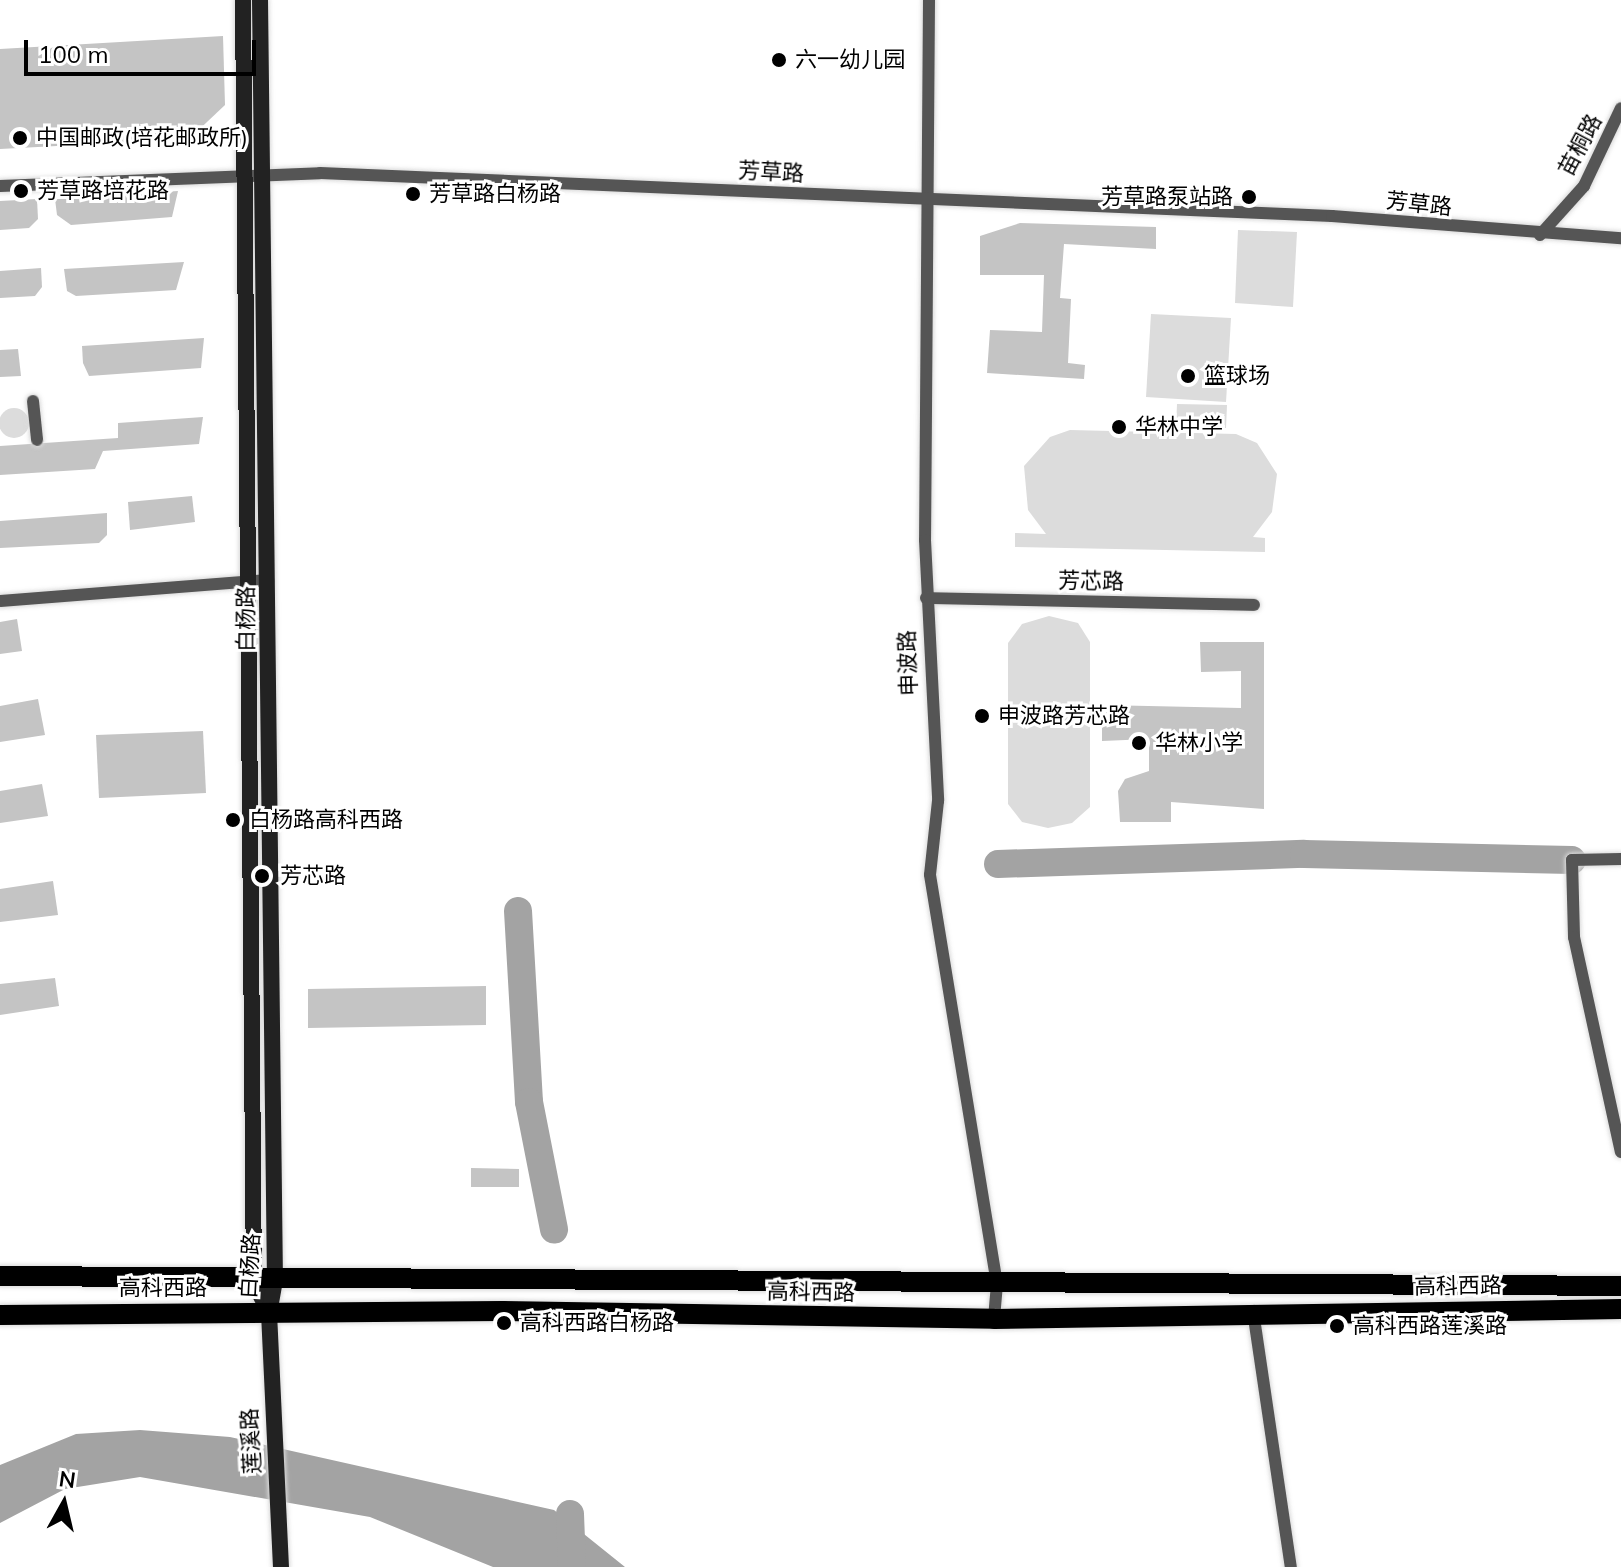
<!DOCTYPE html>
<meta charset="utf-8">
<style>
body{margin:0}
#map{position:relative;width:1621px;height:1567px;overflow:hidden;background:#fff;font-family:Mulish,"Noto Sans SC",sans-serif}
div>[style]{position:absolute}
.green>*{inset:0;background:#dcdcdc}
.round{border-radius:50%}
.water>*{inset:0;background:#a3a3a3}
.river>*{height:28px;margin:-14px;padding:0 14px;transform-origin:14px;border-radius:14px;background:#a3a3a3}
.building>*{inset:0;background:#c4c4c4}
.roads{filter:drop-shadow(0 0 2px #dbdbdb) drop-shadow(0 0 2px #dbdbdb)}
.minor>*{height:12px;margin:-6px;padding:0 6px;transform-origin:6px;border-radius:6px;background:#555}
.secondary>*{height:16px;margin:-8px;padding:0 8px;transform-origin:8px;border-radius:8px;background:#222}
.primary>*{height:20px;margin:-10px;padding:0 10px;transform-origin:10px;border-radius:10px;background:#000}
.dots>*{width:22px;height:22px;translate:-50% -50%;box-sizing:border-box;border:4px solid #fff;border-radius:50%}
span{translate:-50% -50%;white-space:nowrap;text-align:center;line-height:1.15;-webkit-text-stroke:6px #fff;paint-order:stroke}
.poi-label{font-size:22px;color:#000}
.left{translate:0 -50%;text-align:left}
.right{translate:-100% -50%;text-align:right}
.street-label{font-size:22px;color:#000}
.north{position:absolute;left:24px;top:1463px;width:80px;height:80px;-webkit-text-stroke:6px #fff;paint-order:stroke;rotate:8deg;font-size:22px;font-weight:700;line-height:32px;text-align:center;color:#000}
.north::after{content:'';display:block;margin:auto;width:28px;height:36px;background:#000;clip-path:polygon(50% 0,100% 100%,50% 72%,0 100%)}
.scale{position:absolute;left:24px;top:40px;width:232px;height:36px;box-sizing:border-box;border:4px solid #000;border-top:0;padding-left:10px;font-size:24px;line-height:28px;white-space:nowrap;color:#000;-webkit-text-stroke:6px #fff;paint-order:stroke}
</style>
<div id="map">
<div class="green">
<div style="clip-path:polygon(1238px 230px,1297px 232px,1293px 307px,1235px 303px)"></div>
<div style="clip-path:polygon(1151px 314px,1231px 318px,1226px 402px,1146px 397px)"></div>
<div style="clip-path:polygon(1177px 404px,1227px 405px,1226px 428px,1176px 428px)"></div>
<div class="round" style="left:-1px;top:408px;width:30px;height:30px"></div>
<div style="clip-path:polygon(1070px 430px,1236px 434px,1257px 443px,1277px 474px,1272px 512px,1253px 537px,1265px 538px,1265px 552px,1015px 547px,1015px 533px,1046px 534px,1028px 510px,1024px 466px,1050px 437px)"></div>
<div style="clip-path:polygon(1049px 616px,1078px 623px,1090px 642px,1090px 807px,1072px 823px,1048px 828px,1022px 822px,1008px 804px,1008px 643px,1022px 624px)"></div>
</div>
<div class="water">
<div style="clip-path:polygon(140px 1430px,230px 1437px,554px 1510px,625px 1567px,493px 1567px,370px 1517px,140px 1477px,65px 1489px,0 1523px,0 1465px,76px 1434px)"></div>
</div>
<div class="river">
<div style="left:998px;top:864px;width:306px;rotate:-1.9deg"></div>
<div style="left:1304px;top:854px;width:268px;rotate:1.3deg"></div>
<div style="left:518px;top:911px;width:191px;rotate:86.7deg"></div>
<div style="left:529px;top:1102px;width:130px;rotate:78.9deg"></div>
<div style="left:570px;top:1514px;width:53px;rotate:87.8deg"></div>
</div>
<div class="building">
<div style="clip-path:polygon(223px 36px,225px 105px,189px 139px,0 149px,0 49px)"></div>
<div style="clip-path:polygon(178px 191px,172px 217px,71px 225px,57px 215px,55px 199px)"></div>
<div style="clip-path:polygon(37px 199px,38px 219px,29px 228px,0 230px,0 201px)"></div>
<div style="clip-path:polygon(1020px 223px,1156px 227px,1156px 249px,1064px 244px,1060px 298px,1071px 299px,1068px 363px,1085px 365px,1084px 379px,987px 373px,990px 330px,1042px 332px,1044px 275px,980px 275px,980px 236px)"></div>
<div style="clip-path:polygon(184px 262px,176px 290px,76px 296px,67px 291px,64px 269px)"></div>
<div style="clip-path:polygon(41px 268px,42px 287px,35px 296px,0 298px,0 271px)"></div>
<div style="clip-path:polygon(204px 338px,201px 368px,89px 376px,83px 363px,82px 346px)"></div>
<div style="clip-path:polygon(18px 349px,21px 376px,0 377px,0 350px)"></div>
<div style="clip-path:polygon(203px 417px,199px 444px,103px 451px,95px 469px,0 475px,0 446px,118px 438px,118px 423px)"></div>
<div style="clip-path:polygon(192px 496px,195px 522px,130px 530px,128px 502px)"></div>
<div style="clip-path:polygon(107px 513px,107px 535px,99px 543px,0 548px,0 521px)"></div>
<div style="clip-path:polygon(17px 619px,22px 651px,0 654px,0 622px)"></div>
<div style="clip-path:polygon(1200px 642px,1264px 642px,1264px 809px,1171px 802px,1171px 822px,1120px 822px,1118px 791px,1125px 779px,1149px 771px,1149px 739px,1102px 741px,1102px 705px,1241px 708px,1241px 671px,1201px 672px)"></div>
<div style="clip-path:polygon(38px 699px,45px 735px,0 742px,0 706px)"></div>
<div style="clip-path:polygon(203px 731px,206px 793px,99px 798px,96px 735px)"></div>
<div style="clip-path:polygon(42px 784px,48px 816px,0 823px,0 791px)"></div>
<div style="clip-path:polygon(53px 881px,58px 915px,0 922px,0 889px)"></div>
<div style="clip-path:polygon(55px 978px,59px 1006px,0 1015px,0 984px)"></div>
<div style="clip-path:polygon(486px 986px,486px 1025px,308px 1028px,308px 989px)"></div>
<div style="clip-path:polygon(471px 1168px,519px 1169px,519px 1187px,471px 1187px)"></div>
</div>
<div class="roads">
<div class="minor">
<div style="left:929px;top:0;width:540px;rotate:90.42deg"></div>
<div style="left:925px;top:540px;width:261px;rotate:87.1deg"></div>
<div style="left:938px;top:801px;width:74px;rotate:96.2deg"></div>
<div style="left:930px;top:875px;width:414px;rotate:80.7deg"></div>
<div style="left:997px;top:1284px;width:35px;rotate:95deg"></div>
<div style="left:0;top:186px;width:320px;rotate:-2.3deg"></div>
<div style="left:320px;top:173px;width:1013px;rotate:2.43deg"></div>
<div style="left:1332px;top:216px;width:290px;rotate:4.4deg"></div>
<div style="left:1540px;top:235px;width:66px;rotate:-48.1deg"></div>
<div style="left:1584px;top:186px;width:86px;rotate:-64.6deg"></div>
<div style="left:33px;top:401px;width:39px;rotate:84deg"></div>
<div style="left:926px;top:598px;width:328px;rotate:1.2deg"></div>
<div style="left:0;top:601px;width:269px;rotate:-4.5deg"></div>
<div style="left:1621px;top:859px;width:49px;rotate:178.8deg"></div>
<div style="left:1572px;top:860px;width:77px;rotate:88.5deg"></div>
<div style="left:1574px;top:937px;width:220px;rotate:77.7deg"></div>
<div style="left:1253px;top:1311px;width:259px;rotate:81.6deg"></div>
</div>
<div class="secondary">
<div style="left:243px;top:0;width:1282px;rotate:89.51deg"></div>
<div style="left:254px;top:1282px;width:34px;rotate:64deg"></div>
<div style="left:260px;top:0;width:1280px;rotate:89.33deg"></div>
<div style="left:275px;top:1280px;width:34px;rotate:100deg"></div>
<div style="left:269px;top:1313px;width:254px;rotate:87.3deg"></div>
</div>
<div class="primary">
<div style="left:0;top:1276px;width:1621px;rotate:0.35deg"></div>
<div style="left:0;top:1315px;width:503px;rotate:-0.46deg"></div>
<div style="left:503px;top:1311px;width:491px;rotate:0.9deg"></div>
<div style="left:994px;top:1319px;width:627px;rotate:-0.91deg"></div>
</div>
</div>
<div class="dots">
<div style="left:779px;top:60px;background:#000"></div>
<div style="left:20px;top:138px;background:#000"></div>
<div style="left:21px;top:191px;background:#000"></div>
<div style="left:413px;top:194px;background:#000"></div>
<div style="left:1249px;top:197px;background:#000"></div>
<div style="left:1188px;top:376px;background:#000"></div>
<div style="left:1119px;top:427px;background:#000"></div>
<div style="left:982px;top:716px;background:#000"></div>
<div style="left:1139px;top:743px;background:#000"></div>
<div style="left:233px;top:820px;background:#000"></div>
<div style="left:262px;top:876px;background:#000"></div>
<div style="left:504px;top:1323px;background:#000"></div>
<div style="left:1337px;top:1326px;background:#000"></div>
</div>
<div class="poi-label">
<span class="left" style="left:795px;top:60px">六一幼儿园</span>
<span class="left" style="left:36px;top:138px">中国邮政(培花邮政所)</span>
<span class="left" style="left:37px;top:191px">芳草路培花路</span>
<span class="left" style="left:429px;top:194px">芳草路白杨路</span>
<span class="right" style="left:1233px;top:197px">芳草路泵站路</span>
<span class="left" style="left:1204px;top:376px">篮球场</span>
<span class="left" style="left:1135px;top:427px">华林中学</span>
<span class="left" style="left:998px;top:716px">申波路芳芯路</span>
<span class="left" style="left:1155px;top:743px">华林小学</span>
<span class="left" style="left:249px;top:820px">白杨路高科西路</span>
<span class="left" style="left:280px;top:876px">芳芯路</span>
<span class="left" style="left:520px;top:1323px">高科西路白杨路</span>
<span class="left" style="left:1353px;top:1326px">高科西路莲溪路</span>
</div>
<div class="street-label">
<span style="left:1580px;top:145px;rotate:-62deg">苗桐路</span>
<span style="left:771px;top:172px;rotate:3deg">芳草路</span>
<span style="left:1419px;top:204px;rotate:6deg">芳草路</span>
<span style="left:1091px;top:581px;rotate:1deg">芳芯路</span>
<span style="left:246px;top:619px;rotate:-90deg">白杨路</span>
<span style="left:908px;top:663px;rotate:-92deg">申波路</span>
<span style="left:250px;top:1266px;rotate:-87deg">白杨路</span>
<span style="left:1458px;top:1286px;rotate:-1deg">高科西路</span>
<span style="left:163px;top:1288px">高科西路</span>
<span style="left:811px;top:1292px;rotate:1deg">高科西路</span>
<span style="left:251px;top:1441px;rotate:-93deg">莲溪路</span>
</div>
<div class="north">N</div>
<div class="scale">100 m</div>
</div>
